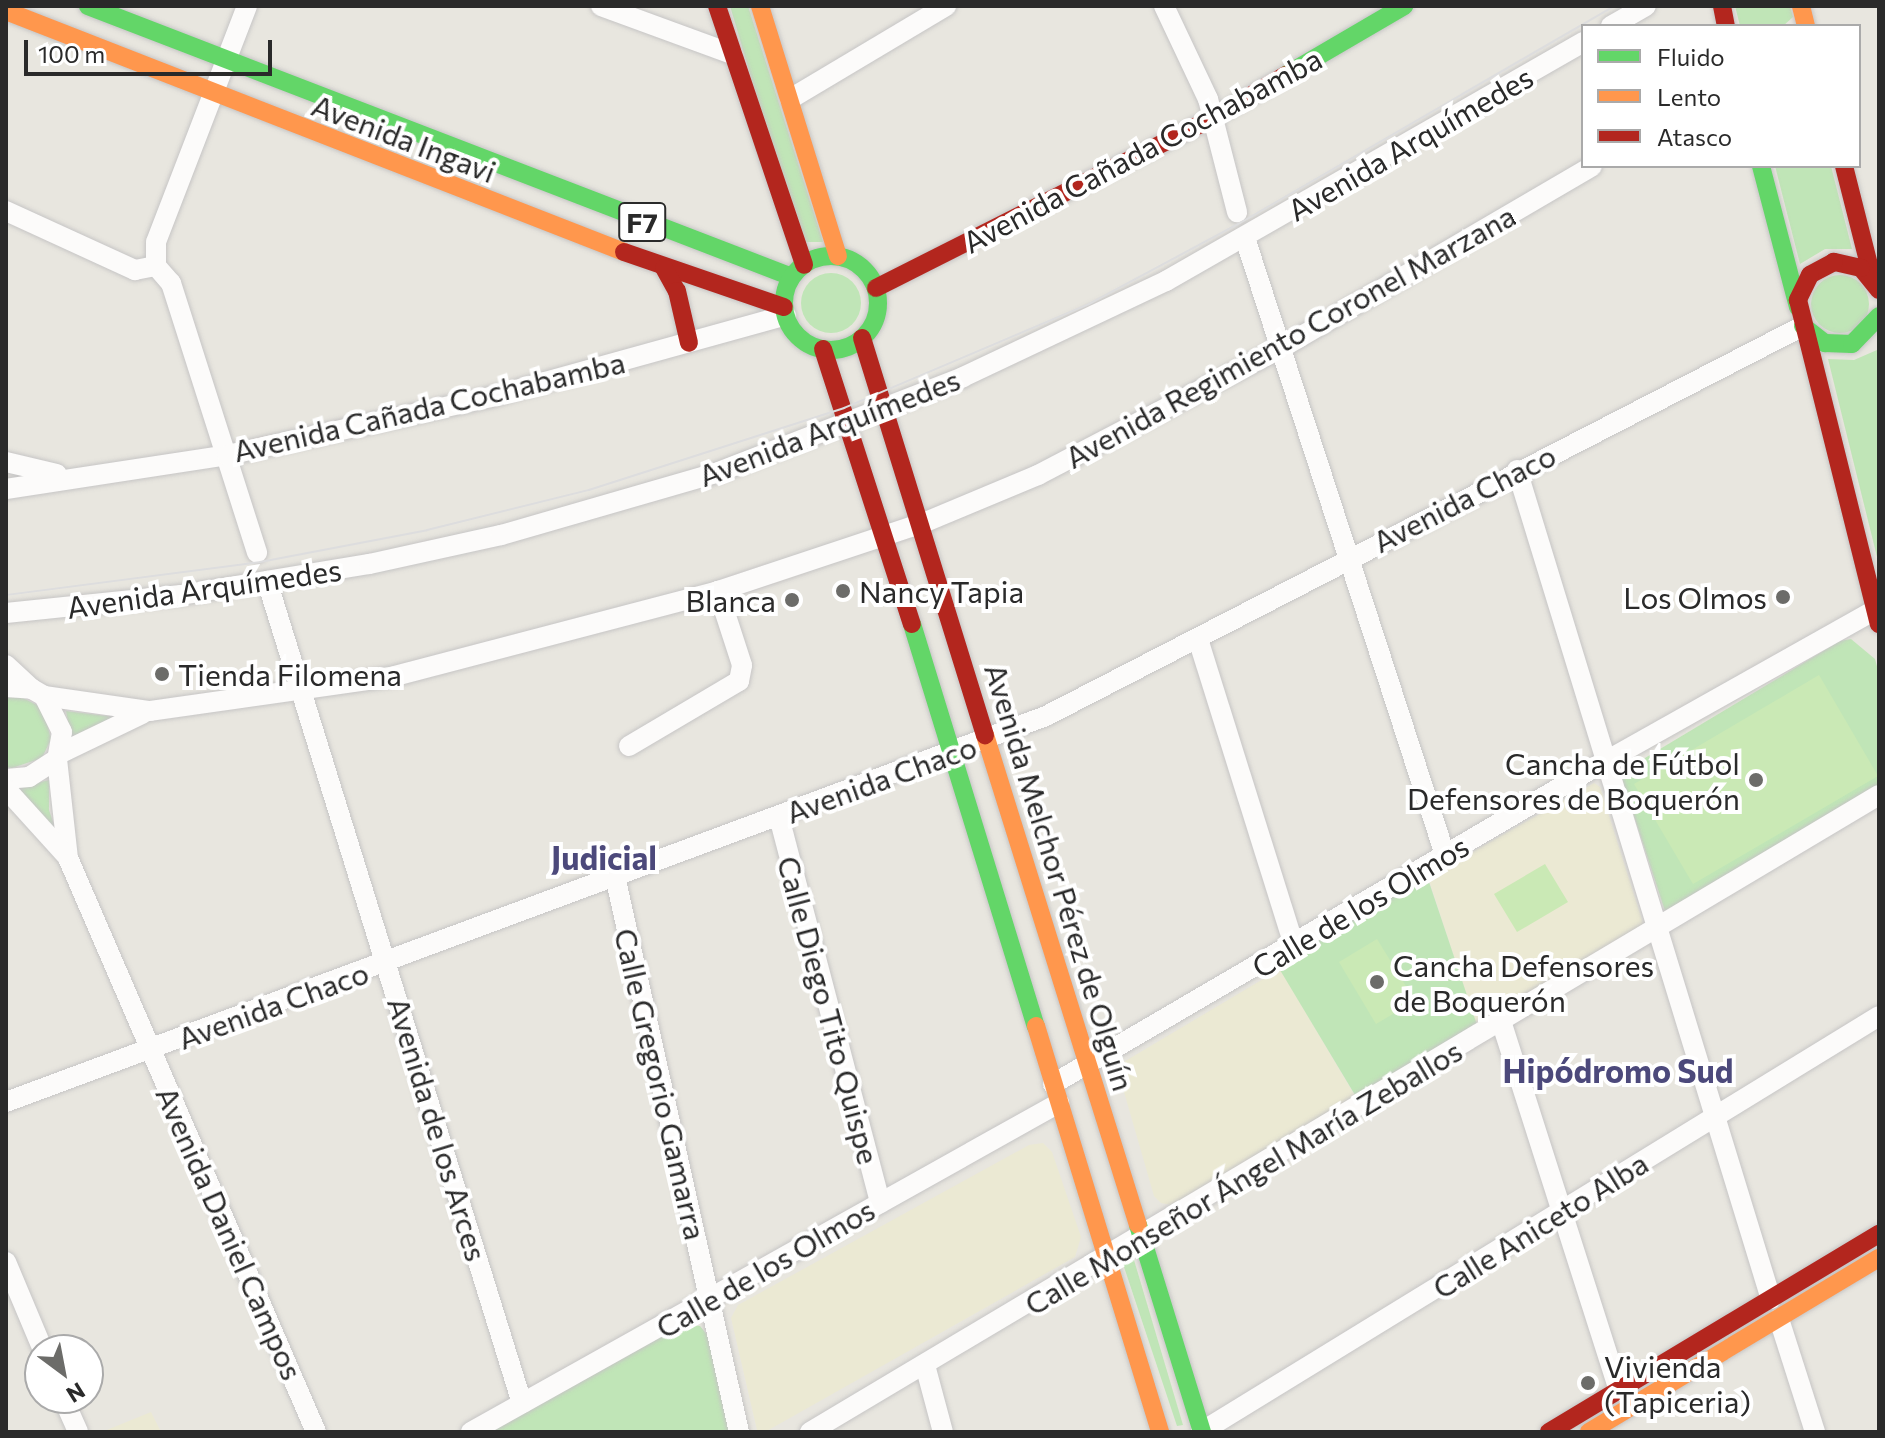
<!DOCTYPE html>
<meta charset="utf-8">
<style>
body{margin:0}
#map{position:relative;width:1885px;height:1438px;overflow:hidden;background:#e8e6df;font-family:Commissioner,sans-serif}
div>[style]{position:absolute}
.education>*{inset:0;background:#ebe9d3}
.green>*{inset:0;background:#c0e5b7}
.round{border-radius:50%}
.pitch>*{inset:0;background:#cae9b5}
.roads{filter:drop-shadow(0 0 2px #c6c5c5) drop-shadow(0 0 2px #c6c5c5)}
.street>*{height:20px;margin:-10px;padding:0 10px;transform-origin:10px;border-radius:10px;background:#fcfbfa}
.fast>*{height:18px;margin:-9px;padding:0 9px;transform-origin:9px;border-radius:9px;background:#63d668}
.fast>.ring{margin:-9px;padding:0;box-sizing:content-box;background:none;border:18px solid #63d668;border-radius:50%}
.slow>*{height:18px;margin:-9px;padding:0 9px;transform-origin:9px;border-radius:9px;background:#ff974d}
.jam>*{height:18px;margin:-9px;padding:0 9px;transform-origin:9px;border-radius:9px;background:#b3261e}
.tram>*{height:2px;margin:-1px;padding:0 1px;transform-origin:1px;border-radius:1px;background:#ddddde}
.dots>*{width:22px;height:22px;translate:-50% -50%;box-sizing:border-box;border:4px solid #fff;border-radius:50%}
span{translate:-50% -50%;white-space:nowrap;text-align:center;line-height:1.15;-webkit-text-stroke:8px #fff;paint-order:stroke}
.shield-label span{padding:2px 6px;background:#fff;border:2px solid;border-radius:6px;-webkit-text-stroke-width:0}
.shield-label{font-size:28px;color:#2a2a2a;font-weight:700}
.street-label{font-size:30px;color:#2a2a2a}
.poi-label{font-size:30px;color:#2a2a2a}
.left{translate:0 -50%;text-align:left}
.right{translate:-100% -50%;text-align:right}
.neighbourhood-label{font-size:32px;color:#4c497b;font-weight:700}
.frame{position:absolute;inset:0;border:8px solid #2a2a2a;pointer-events:none}
.legend{position:absolute;left:1581px;top:24px;width:280px;height:144px;box-sizing:border-box;background:#fff;border:2px solid #aaa;margin:0;padding:10px 14px;list-style:none;font-size:24px;color:#2a2a2a}
.legend li{display:flex;align-items:center;gap:16px;height:40px}
.legend b{width:40px;border:2px solid #aaa}
.north{position:absolute;left:24px;top:1334px;width:80px;height:80px;box-sizing:border-box;background:#fff;border:2px solid #aaa;border-radius:50%;rotate:148deg;font-size:22px;font-weight:700;line-height:32px;text-align:center;color:#2a2a2a}
.north::after{content:'';display:block;margin:auto;width:28px;height:36px;background:#6c6c69;clip-path:polygon(50% 0,100% 100%,50% 72%,0 100%)}
.scale{position:absolute;left:24px;top:40px;width:248px;height:36px;box-sizing:border-box;border:4px solid #2a2a2a;border-top:0;padding-left:10px;font-size:24px;line-height:28px;white-space:nowrap;color:#2a2a2a;-webkit-text-stroke:6px #fff;paint-order:stroke}
</style>
<div id="map">
<div class="education">
<div style="clip-path:polygon(1594px 783px,1600px 787px,1643px 923px,1638px 932px,1476px 1024px,1428px 877px)"></div>
<div style="clip-path:polygon(1280px 969px,1355px 1096px,1177px 1206px,1161px 1203px,1154px 1196px,1118px 1071px,1122px 1063px)"></div>
<div style="clip-path:polygon(1043px 1143px,1052px 1152px,1081px 1237px,1075px 1257px,765px 1432px,757px 1430px,731px 1318px,738px 1305px,1029px 1145px)"></div>
<div style="clip-path:polygon(151px 1412px,161px 1432px,102px 1432px)"></div>
</div>
<div class="green">
<div style="clip-path:polygon(730px 6px,748px 6px,823px 242px,800px 242px)"></div>
<div style="clip-path:polygon(1735px 6px,1790px 6px,1793px 17px,1783px 26px,1740px 26px)"></div>
<div style="clip-path:polygon(1775px 166px,1831px 166px,1852px 249px,1825px 249px,1800px 264px)"></div>
<div class="round" style="left:801px;top:273px;width:60px;height:60px"></div>
<div class="round" style="left:1811px;top:275px;width:58px;height:58px"></div>
<div style="clip-path:polygon(1877px 350px,1879px 356px,1879px 565px,1828px 359px,1854px 360px)"></div>
<div style="clip-path:polygon(1851px 639px,1875px 659px,1879px 674px,1879px 788px,1670px 913px,1665px 911px,1620px 773px,1840px 641px)"></div>
<div style="clip-path:polygon(19px 696px,43px 708px,51px 739px,42px 758px,12px 768px,6px 767px,6px 698px)"></div>
<div style="clip-path:polygon(66px 711px,115px 717px,71px 737px)"></div>
<div style="clip-path:polygon(49px 780px,49px 810px,60px 843px,8px 790px)"></div>
<div style="clip-path:polygon(1426px 873px,1478px 1028px,1358px 1100px,1277px 965px)"></div>
<div style="clip-path:polygon(1129px 1260px,1134px 1260px,1183px 1425px,1177px 1426px,1123px 1264px)"></div>
<div style="clip-path:polygon(685px 1324px,700px 1326px,709px 1337px,729px 1432px,489px 1432px)"></div>
</div>
<div class="pitch">
<div style="clip-path:polygon(1819px 675px,1878px 776px,1693px 884px,1634px 784px)"></div>
<div style="clip-path:polygon(1545px 864px,1568px 902px,1517px 932px,1494px 894px)"></div>
<div style="clip-path:polygon(1377px 939px,1415px 1001px,1376px 1024px,1339px 962px)"></div>
</div>
<div class="roads">
<div class="street">
<div style="left:601px;top:6px;width:140px;rotate:20.1deg"></div>
<div style="left:1164px;top:6px;width:103px;rotate:64.7deg"></div>
<div style="left:1208px;top:99px;width:117px;rotate:75.6deg"></div>
<div style="left:1611px;top:26px;width:40px;rotate:-29.7deg"></div>
<div style="left:790px;top:99px;width:182px;rotate:-30.8deg"></div>
<div style="left:6px;top:211px;width:142px;rotate:24.6deg"></div>
<div style="left:135px;top:270px;width:21px;rotate:-11deg"></div>
<div style="left:1245px;top:238px;width:649px;rotate:72.04deg"></div>
<div style="left:156px;top:266px;width:23px;rotate:49deg"></div>
<div style="left:171px;top:283px;width:283px;rotate:72.3deg"></div>
<div style="left:156px;top:266px;width:24px;rotate:-90deg"></div>
<div style="left:156px;top:242px;width:253px;rotate:-68.9deg"></div>
<div style="left:6px;top:462px;width:52px;rotate:13.2deg"></div>
<div style="left:1517px;top:470px;width:867px;rotate:72.97deg"></div>
<div style="left:6px;top:489px;width:224px;rotate:-8.7deg"></div>
<div style="left:227px;top:455px;width:270px;rotate:-12.4deg"></div>
<div style="left:491px;top:397px;width:306px;rotate:-15.5deg"></div>
<div style="left:267px;top:581px;width:861px;rotate:72.77deg"></div>
<div style="left:6px;top:613px;width:176px;rotate:-5.9deg"></div>
<div style="left:181px;top:595px;width:191px;rotate:-9.4deg"></div>
<div style="left:369px;top:564px;width:135px;rotate:-12.4deg"></div>
<div style="left:501px;top:535px;width:224px;rotate:-16.1deg"></div>
<div style="left:716px;top:473px;width:265px;rotate:-21.2deg"></div>
<div style="left:963px;top:377px;width:225px;rotate:-25.3deg"></div>
<div style="left:1166px;top:281px;width:481px;rotate:-29.8deg"></div>
<div style="left:1198px;top:639px;width:322px;rotate:72.6deg"></div>
<div style="left:6px;top:665px;width:35px;rotate:43deg"></div>
<div style="left:6px;top:687px;width:26px;rotate:4deg"></div>
<div style="left:32px;top:689px;width:14px;rotate:30deg"></div>
<div style="left:44px;top:696px;width:40px;rotate:63.4deg"></div>
<div style="left:62px;top:732px;width:27px;rotate:100deg"></div>
<div style="left:57px;top:759px;width:33px;rotate:147deg"></div>
<div style="left:29px;top:777px;width:23px;rotate:175deg"></div>
<div style="left:44px;top:696px;width:107px;rotate:8.1deg"></div>
<div style="left:150px;top:711px;width:247px;rotate:-8.1deg"></div>
<div style="left:395px;top:676px;width:334px;rotate:-14.7deg"></div>
<div style="left:718px;top:591px;width:216px;rotate:-18.4deg"></div>
<div style="left:923px;top:523px;width:125px;rotate:-22.7deg"></div>
<div style="left:1038px;top:475px;width:274px;rotate:-27.6deg"></div>
<div style="left:1281px;top:348px;width:360px;rotate:-30.3deg"></div>
<div style="left:629px;top:746px;width:128px;rotate:-30.6deg"></div>
<div style="left:739px;top:681px;width:16px;rotate:-79deg"></div>
<div style="left:742px;top:665px;width:78px;rotate:-108deg"></div>
<div style="left:59px;top:754px;width:92px;rotate:-25.7deg"></div>
<div style="left:57px;top:759px;width:100px;rotate:83.7deg"></div>
<div style="left:68px;top:858px;width:625px;rotate:66.63deg"></div>
<div style="left:6px;top:789px;width:88px;rotate:47.8deg"></div>
<div style="left:779px;top:817px;width:399px;rotate:75.3deg"></div>
<div style="left:615px;top:876px;width:570px;rotate:77.43deg"></div>
<div style="left:1502px;top:1024px;width:385px;rotate:72.3deg"></div>
<div style="left:1053px;top:1084px;width:622px;rotate:-30.32deg"></div>
<div style="left:1590px;top:770px;width:327px;rotate:-29.3deg"></div>
<div style="left:6px;top:1102px;width:1109px;rotate:-20.36deg"></div>
<div style="left:1046px;top:716px;width:852px;rotate:-27.26deg"></div>
<div style="left:6px;top:1262px;width:95px;rotate:67.2deg"></div>
<div style="left:1779px;top:1319px;width:119px;rotate:72.3deg"></div>
<div style="left:925px;top:1365px;width:69px;rotate:75deg"></div>
<div style="left:63px;top:1398px;width:37px;rotate:66deg"></div>
<div style="left:471px;top:1432px;width:674px;rotate:-29.23deg"></div>
<div style="left:810px;top:1432px;width:1244px;rotate:-30.79deg"></div>
<div style="left:1201px;top:1432px;width:795px;rotate:-31.53deg"></div>
</div>
<div class="fast">
<div style="left:88px;top:6px;width:754px;rotate:21.05deg"></div>
<div style="left:1286px;top:75px;width:137px;rotate:-30.3deg"></div>
<div style="left:1761px;top:166px;width:146px;rotate:75.3deg"></div>
<div class="ring" style="left:784px;top:256px;width:76px;height:76px"></div>
<div style="left:1803px;top:326px;width:28px;rotate:38deg"></div>
<div style="left:1825px;top:343px;width:27px;rotate:2deg"></div>
<div style="left:1852px;top:344px;width:39px;rotate:-46deg"></div>
<div style="left:912px;top:624px;width:421px;rotate:72.9deg"></div>
<div style="left:1138px;top:1225px;width:217px;rotate:72.8deg"></div>
</div>
<div class="slow">
<div style="left:760px;top:6px;width:262px;rotate:72.7deg"></div>
<div style="left:1801px;top:6px;width:21px;rotate:76deg"></div>
<div style="left:6px;top:11px;width:663px;rotate:21.3deg"></div>
<div style="left:985px;top:735px;width:513px;rotate:72.66deg"></div>
<div style="left:1036px;top:1026px;width:425px;rotate:73deg"></div>
<div style="left:1589px;top:1432px;width:338px;rotate:-31deg"></div>
</div>
<div class="jam">
<div style="left:717px;top:6px;width:273px;rotate:71.4deg"></div>
<div style="left:1722px;top:6px;width:20px;rotate:79deg"></div>
<div style="left:1844px;top:166px;width:114px;rotate:75.8deg"></div>
<div style="left:624px;top:252px;width:169px;rotate:19deg"></div>
<div style="left:664px;top:268px;width:26px;rotate:61deg"></div>
<div style="left:677px;top:291px;width:53px;rotate:77deg"></div>
<div style="left:876px;top:288px;width:377px;rotate:-26.8deg"></div>
<div style="left:1213px;top:118px;width:85px;rotate:-30.5deg"></div>
<div style="left:1879px;top:290px;width:28px;rotate:-129deg"></div>
<div style="left:1861px;top:268px;width:28px;rotate:-167deg"></div>
<div style="left:1834px;top:262px;width:27px;rotate:152deg"></div>
<div style="left:1810px;top:275px;width:28px;rotate:116deg"></div>
<div style="left:1798px;top:300px;width:334px;rotate:76deg"></div>
<div style="left:862px;top:338px;width:416px;rotate:72.8deg"></div>
<div style="left:823px;top:349px;width:289px;rotate:72.1deg"></div>
<div style="left:1549px;top:1432px;width:385px;rotate:-31deg"></div>
</div>
</div>
<div class="tram">
<div style="left:6px;top:595px;width:256px;rotate:-7.4deg"></div>
<div style="left:260px;top:562px;width:170px;rotate:-10.8deg"></div>
<div style="left:427px;top:530px;width:167px;rotate:-13.9deg"></div>
<div style="left:589px;top:490px;width:268px;rotate:-17.8deg"></div>
<div style="left:844px;top:408px;width:266px;rotate:-23deg"></div>
<div style="left:1089px;top:304px;width:171px;rotate:-28.2deg"></div>
<div style="left:1240px;top:223px;width:433px;rotate:-30.1deg"></div>
</div>
<div class="dots">
<div style="left:843px;top:591px;background:#6c6c69"></div>
<div style="left:1783px;top:597px;background:#6c6c69"></div>
<div style="left:792px;top:600px;background:#6c6c69"></div>
<div style="left:162px;top:674px;background:#6c6c69"></div>
<div style="left:1756px;top:780px;background:#6c6c69"></div>
<div style="left:1377px;top:982px;background:#6c6c69"></div>
<div style="left:1588px;top:1383px;background:#6c6c69"></div>
</div>
<div class="shield-label">
<span style="left:642px;top:222px">F7</span>
</div>
<div class="street-label">
<span style="left:404px;top:138px;rotate:21deg">Avenida Ingavi</span>
<span style="left:1410px;top:143px;rotate:-30deg">Avenida Arquímedes</span>
<span style="left:1142px;top:150px;rotate:-28deg">Avenida Cañada Cochabamba</span>
<span style="left:1290px;top:336px;rotate:-29deg">Avenida Regimiento Coronel Marzana</span>
<span style="left:429px;top:406px;rotate:-13deg">Avenida Cañada Cochabamba</span>
<span style="left:829px;top:427px;rotate:-21deg">Avenida Arquímedes</span>
<span style="left:1464px;top:498px;rotate:-27deg">Avenida Chaco</span>
<span style="left:204px;top:588px;rotate:-8deg">Avenida Arquímedes</span>
<span style="left:881px;top:779px;rotate:-20deg">Avenida Chaco</span>
<span style="left:1060px;top:877px;rotate:73deg">Avenida Melchor Pérez de Olguín</span>
<span style="left:1360px;top:906px;rotate:-31deg">Calle de los Olmos</span>
<span style="left:273px;top:1005px;rotate:-20deg">Avenida Chaco</span>
<span style="left:829px;top:1010px;rotate:75deg">Calle Diego Tito Quispe</span>
<span style="left:661px;top:1084px;rotate:77deg">Calle Gregorio Gamarra</span>
<span style="left:438px;top:1129px;rotate:73deg">Avenida de los Arces</span>
<span style="left:1243px;top:1177px;rotate:-31deg">Calle Monseñor Ángel María Zeballos</span>
<span style="left:1540px;top:1225px;rotate:-32deg">Calle Aniceto Alba</span>
<span style="left:230px;top:1233px;rotate:66deg">Avenida Daniel Campos</span>
<span style="left:765px;top:1268px;rotate:-30deg">Calle de los Olmos</span>
</div>
<div class="poi-label">
<span class="left" style="left:859px;top:591px">Nancy Tapia</span>
<span class="right" style="left:1767px;top:597px">Los Olmos</span>
<span class="right" style="left:776px;top:600px">Blanca</span>
<span class="left" style="left:178px;top:674px">Tienda Filomena</span>
<span class="right" style="left:1740px;top:780px">Cancha de Fútbol<br>Defensores de Boquerón</span>
<span class="left" style="left:1393px;top:982px">Cancha Defensores<br>de Boquerón</span>
<span class="left" style="left:1604px;top:1383px">Vivienda<br>(Tapiceria)</span>
</div>
<div class="neighbourhood-label">
<span style="left:604px;top:857px">Judicial</span>
<span style="left:1618px;top:1070px">Hipódromo Sud</span>
</div>
<div class="frame"></div>
<ul class="legend">
<li><b style="height:10px;background:#63d668"></b>Fluido</li>
<li><b style="height:10px;background:#ff974d"></b>Lento</li>
<li><b style="height:10px;background:#b3261e"></b>Atasco</li>
</ul>
<div class="north">N</div>
<div class="scale">100 m</div>
</div>
